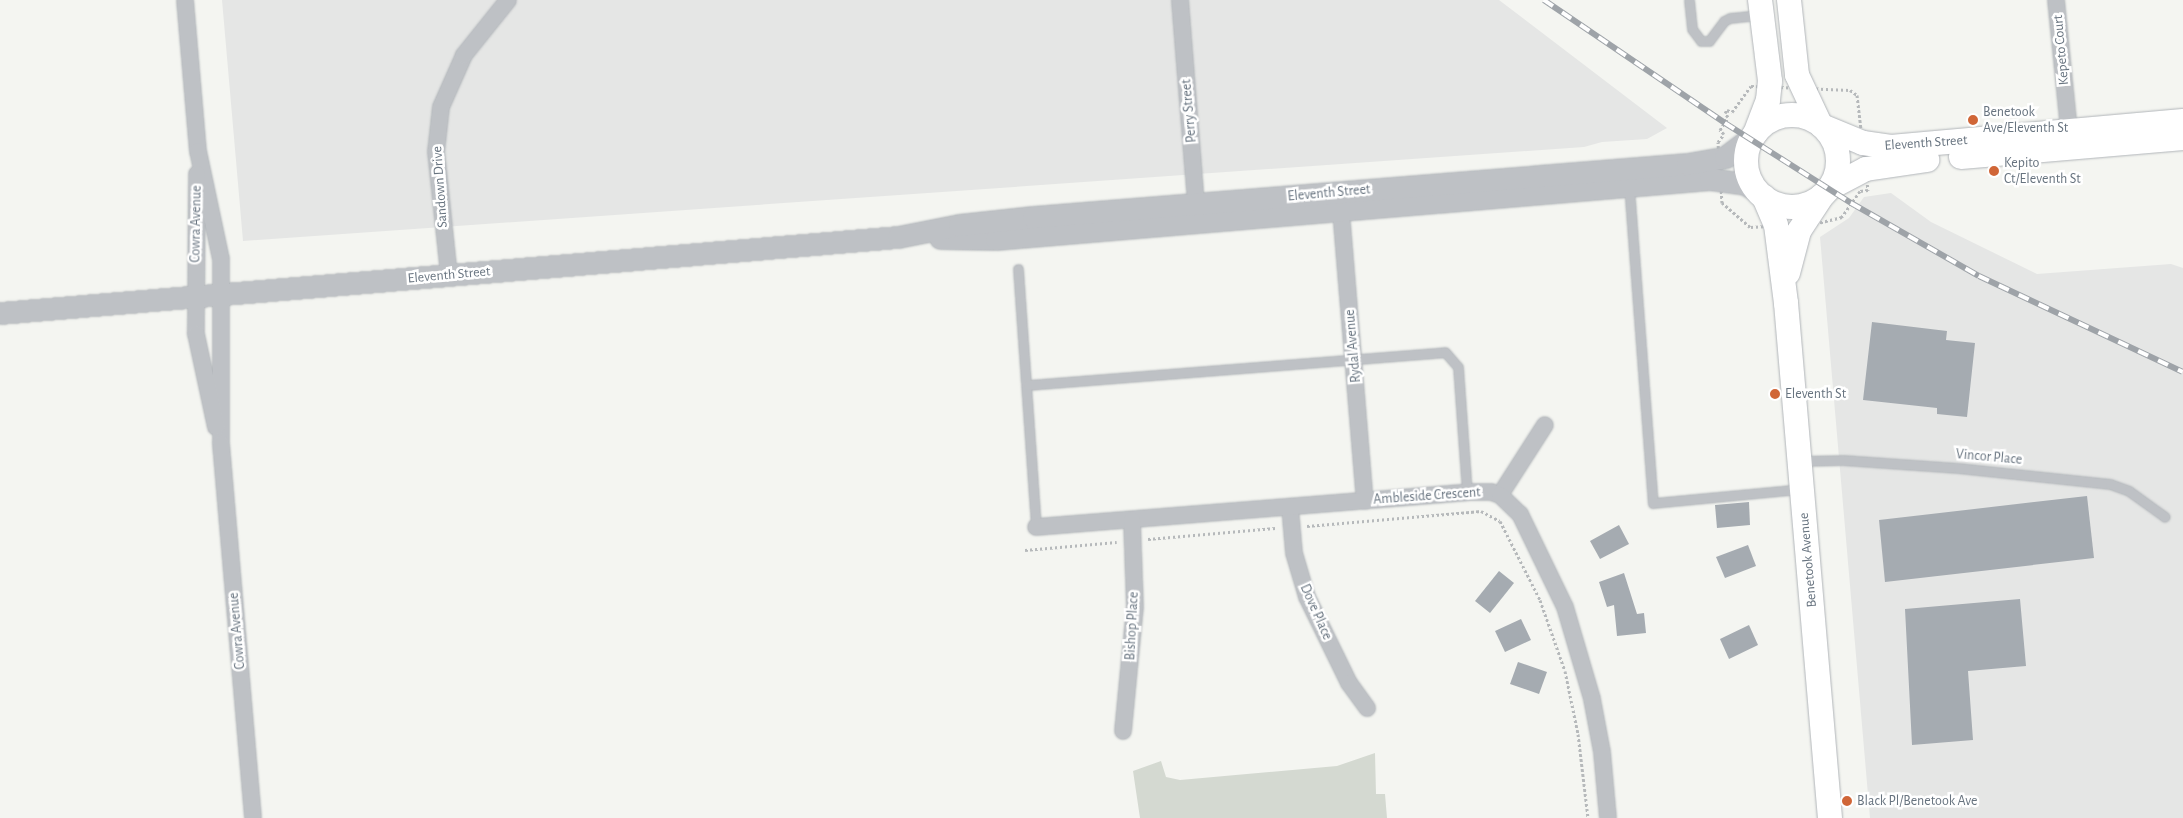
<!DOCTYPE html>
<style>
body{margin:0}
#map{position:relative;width:2183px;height:818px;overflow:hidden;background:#f4f5f1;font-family:"Alegreya Sans",sans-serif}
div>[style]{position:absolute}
.built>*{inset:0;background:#e5e6e5}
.green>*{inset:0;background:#d4d9d1}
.building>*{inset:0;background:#a5abb1}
.path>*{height:3px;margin-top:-1.5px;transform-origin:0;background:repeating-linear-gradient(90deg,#b6b9bb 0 2.5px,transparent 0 5px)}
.roads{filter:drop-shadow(0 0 1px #b1b5b9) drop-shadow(0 0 1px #b1b5b9)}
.service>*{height:9px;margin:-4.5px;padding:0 4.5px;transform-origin:4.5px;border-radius:4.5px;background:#bec1c5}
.minor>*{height:16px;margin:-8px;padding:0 8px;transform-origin:8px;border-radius:8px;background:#bec1c5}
.tertiary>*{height:21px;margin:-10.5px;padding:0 10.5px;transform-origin:10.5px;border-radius:10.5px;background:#bec1c5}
.secondary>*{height:24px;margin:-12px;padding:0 12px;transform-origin:12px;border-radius:12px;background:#fff}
.secondary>.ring{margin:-12px;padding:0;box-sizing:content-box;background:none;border:24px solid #fff;border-radius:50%}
.rail>*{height:5.5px;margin-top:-2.75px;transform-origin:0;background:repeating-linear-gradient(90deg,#fff 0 11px,#9ea3a8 0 22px);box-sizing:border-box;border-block:1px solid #9ea3a8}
.dots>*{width:14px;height:14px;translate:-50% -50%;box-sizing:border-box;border:2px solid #fff;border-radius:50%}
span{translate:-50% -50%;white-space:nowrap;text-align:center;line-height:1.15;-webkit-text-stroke:5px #fff;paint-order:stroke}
.street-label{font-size:14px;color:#67737f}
.poi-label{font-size:14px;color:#67737f}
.left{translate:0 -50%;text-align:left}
</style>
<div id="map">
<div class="built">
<div style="clip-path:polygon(222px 0,1499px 0,1667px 128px,1647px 139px,1602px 142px,1584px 147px,243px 241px)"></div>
<div style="clip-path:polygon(1891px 193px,1931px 222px,2037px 274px,2171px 264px,2183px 268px,2183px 818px,1870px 818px,1820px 237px,1849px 218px,1864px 197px)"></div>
</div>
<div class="green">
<div style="clip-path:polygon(1375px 753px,1376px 794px,1385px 794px,1387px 818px,1140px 818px,1133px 771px,1161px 761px,1166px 777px,1180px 780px,1337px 766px)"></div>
</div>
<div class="building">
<div style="clip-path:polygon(1872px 322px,1947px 331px,1946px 340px,1975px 343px,1967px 417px,1937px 414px,1937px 408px,1863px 400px)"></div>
<div style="clip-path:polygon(2087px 496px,2094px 558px,1885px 582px,1879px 520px)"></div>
<div style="clip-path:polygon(1749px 502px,1750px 525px,1717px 528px,1715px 505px)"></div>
<div style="clip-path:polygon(1619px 525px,1629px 544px,1600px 559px,1590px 541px)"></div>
<div style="clip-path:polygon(1748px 545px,1756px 566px,1725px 578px,1716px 557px)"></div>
<div style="clip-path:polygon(1499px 571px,1514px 583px,1490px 613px,1475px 601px)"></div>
<div style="clip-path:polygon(1624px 573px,1637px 614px,1644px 613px,1646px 633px,1617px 636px,1614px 605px,1607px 607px,1599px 582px)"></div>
<div style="clip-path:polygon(2020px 599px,2026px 666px,1968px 671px,1973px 740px,1912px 745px,1905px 609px)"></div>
<div style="clip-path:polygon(1521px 619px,1531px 640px,1505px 652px,1495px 631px)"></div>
<div style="clip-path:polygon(1749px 625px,1758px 645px,1729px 659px,1720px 639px)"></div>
<div style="clip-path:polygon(1518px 662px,1547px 672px,1539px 694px,1510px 684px)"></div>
</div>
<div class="path">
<div style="left:1751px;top:86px;width:99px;rotate:2.3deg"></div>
<div style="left:1850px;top:90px;width:9px;rotate:36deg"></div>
<div style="left:1857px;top:95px;width:96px;rotate:83.4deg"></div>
<div style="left:1868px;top:190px;width:8px;rotate:173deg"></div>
<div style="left:1860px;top:191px;width:32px;rotate:125deg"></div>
<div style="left:1842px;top:217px;width:30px;rotate:166deg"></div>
<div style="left:1813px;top:224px;width:63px;rotate:177.3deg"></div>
<div style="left:1750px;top:227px;width:37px;rotate:-139deg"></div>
<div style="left:1722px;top:203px;width:61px;rotate:-93.8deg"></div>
<div style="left:1718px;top:142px;width:10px;rotate:-53deg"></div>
<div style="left:1724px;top:134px;width:6px;rotate:-135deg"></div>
<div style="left:1720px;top:130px;width:15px;rotate:-58deg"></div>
<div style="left:1728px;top:117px;width:5px;rotate:-127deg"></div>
<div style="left:1725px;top:113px;width:4px;rotate:-56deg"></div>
<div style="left:1727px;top:110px;width:5px;rotate:22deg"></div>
<div style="left:1732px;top:112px;width:32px;rotate:-54deg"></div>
<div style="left:1307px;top:526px;width:175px;rotate:-4.9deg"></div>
<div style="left:1481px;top:511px;width:21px;rotate:28deg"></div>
<div style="left:1500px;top:521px;width:89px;rotate:63.1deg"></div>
<div style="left:1540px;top:600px;width:75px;rotate:70.6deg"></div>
<div style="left:1565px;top:671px;width:64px;rotate:78.3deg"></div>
<div style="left:1578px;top:734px;width:85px;rotate:83.2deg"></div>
<div style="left:1148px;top:539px;width:128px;rotate:-4.9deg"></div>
<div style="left:1025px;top:550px;width:92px;rotate:-5deg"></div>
</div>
<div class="roads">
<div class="service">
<div style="left:1689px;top:0;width:29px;rotate:84deg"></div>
<div style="left:1692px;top:29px;width:15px;rotate:53deg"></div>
<div style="left:1701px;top:41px;width:8px"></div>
<div style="left:1709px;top:41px;width:25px;rotate:-53deg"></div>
<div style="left:1724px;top:21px;width:7px;rotate:-27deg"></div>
<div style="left:1730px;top:18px;width:31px;rotate:-6deg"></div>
<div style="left:1629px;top:186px;width:318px;rotate:85.7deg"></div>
<div style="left:1653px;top:503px;width:150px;rotate:-5.4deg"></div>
<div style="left:1018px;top:269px;width:259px;rotate:86deg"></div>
<div style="left:1028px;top:385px;width:418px;rotate:-4.5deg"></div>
<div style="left:1445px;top:352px;width:20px;rotate:49deg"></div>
<div style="left:1458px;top:367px;width:125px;rotate:85.9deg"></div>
<div style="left:1801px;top:461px;width:42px;rotate:-1.4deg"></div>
<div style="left:1843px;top:460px;width:115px;rotate:4deg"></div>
<div style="left:1958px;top:468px;width:153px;rotate:6deg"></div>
<div style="left:2110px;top:484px;width:20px;rotate:20deg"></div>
<div style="left:2129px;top:491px;width:44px;rotate:35.8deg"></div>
</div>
<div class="minor">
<div style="left:185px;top:0;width:152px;rotate:85.1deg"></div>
<div style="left:198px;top:151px;width:110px;rotate:78deg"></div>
<div style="left:221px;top:259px;width:185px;rotate:90deg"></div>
<div style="left:221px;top:444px;width:375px;rotate:85.1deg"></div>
<div style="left:1180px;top:0;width:216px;rotate:85.5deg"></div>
<div style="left:2056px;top:0;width:141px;rotate:84.3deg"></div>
<div style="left:197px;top:174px;width:160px;rotate:90.4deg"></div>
<div style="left:196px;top:334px;width:95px;rotate:77.9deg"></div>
<div style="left:1340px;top:199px;width:303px;rotate:85.3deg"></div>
<div style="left:449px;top:275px;width:124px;rotate:-96deg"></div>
<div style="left:436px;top:152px;width:45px;rotate:-83.7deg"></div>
<div style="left:441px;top:107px;width:57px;rotate:-66.1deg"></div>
<div style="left:464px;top:55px;width:70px;rotate:-51.3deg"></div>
<div style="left:1500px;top:495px;width:83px;rotate:-57.3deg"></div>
<div style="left:1290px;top:507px;width:46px;rotate:85deg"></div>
<div style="left:1294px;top:553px;width:46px;rotate:73.5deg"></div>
<div style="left:1307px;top:597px;width:96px;rotate:64deg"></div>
<div style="left:1349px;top:683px;width:31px;rotate:54deg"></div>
<div style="left:1036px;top:527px;width:432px;rotate:-4.6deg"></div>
<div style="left:1467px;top:492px;width:24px"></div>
<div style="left:1491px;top:492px;width:9px;rotate:18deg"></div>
<div style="left:1500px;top:495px;width:28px;rotate:44deg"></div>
<div style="left:1520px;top:514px;width:103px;rotate:64.2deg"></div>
<div style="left:1565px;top:607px;width:96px;rotate:73.6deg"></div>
<div style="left:1592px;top:699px;width:54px;rotate:79.3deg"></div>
<div style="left:1602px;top:752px;width:66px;rotate:84.8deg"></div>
<div style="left:1123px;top:731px;width:125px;rotate:-84.5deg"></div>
<div style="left:1135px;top:607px;width:87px;rotate:-92deg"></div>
</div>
<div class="tertiary">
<div style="left:940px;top:238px;width:56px;rotate:1deg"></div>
<div style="left:996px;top:239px;width:717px;rotate:-4.8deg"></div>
<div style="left:1710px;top:179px;width:35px;rotate:8deg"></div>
<div style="left:1745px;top:184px;width:17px;rotate:33deg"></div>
<div style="left:0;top:313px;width:901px;rotate:-4.84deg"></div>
<div style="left:898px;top:237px;width:62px;rotate:-11.1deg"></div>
<div style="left:959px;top:225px;width:74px;rotate:-6.2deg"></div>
<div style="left:1033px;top:217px;width:656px;rotate:-4.63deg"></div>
<div style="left:1687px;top:164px;width:39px;rotate:-10deg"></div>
<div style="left:1725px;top:157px;width:35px;rotate:-37deg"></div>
</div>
<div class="secondary">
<div style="left:1789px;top:0;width:75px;rotate:83.9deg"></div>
<div style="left:1797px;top:75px;width:54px;rotate:64.9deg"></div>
<div class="ring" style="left:1746px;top:115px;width:68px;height:68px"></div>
<div style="left:1822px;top:126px;width:44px;rotate:22.5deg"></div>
<div style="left:1863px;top:143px;width:28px;rotate:8deg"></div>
<div style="left:1891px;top:147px;width:293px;rotate:-5.1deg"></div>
<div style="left:1755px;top:134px;width:36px;rotate:-69deg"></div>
<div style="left:1768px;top:100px;width:19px;rotate:-84deg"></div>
<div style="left:1770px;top:81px;width:82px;rotate:-97deg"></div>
<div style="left:1961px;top:157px;width:223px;rotate:-4.9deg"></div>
<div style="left:1828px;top:189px;width:43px;rotate:-27.8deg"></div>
<div style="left:1866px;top:169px;width:62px;rotate:-8.4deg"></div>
<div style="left:1764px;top:197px;width:30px;rotate:67deg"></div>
<div style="left:1776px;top:225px;width:79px;rotate:82.7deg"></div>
<div style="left:1786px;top:303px;width:517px;rotate:85.12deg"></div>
<div style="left:1788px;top:273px;width:43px;rotate:-75.3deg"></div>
<div style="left:1799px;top:231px;width:42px;rotate:-56.7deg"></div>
</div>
</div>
<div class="rail">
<div style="left:1544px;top:0;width:219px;rotate:34.2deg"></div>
<div style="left:1725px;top:123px;width:149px;rotate:32.4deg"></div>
<div style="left:1851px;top:203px;width:147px;rotate:29.7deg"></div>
<div style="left:1979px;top:276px;width:225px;rotate:25.2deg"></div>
</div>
<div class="dots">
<div style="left:1973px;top:120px;background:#d06637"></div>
<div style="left:1994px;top:171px;background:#d06637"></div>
<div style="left:1775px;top:394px;background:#d06637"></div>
<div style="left:1847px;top:801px;background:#d06637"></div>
</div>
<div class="street-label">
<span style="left:2061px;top:50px;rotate:-95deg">Kepeto Court</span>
<span style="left:1189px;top:111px;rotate:-95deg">Perry Street</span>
<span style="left:1926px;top:143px;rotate:-4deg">Eleventh Street</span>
<span style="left:440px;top:187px;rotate:-94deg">Sandown Drive</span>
<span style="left:1329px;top:193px;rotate:-5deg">Eleventh Street</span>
<span style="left:196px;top:224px;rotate:-89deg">Cowra Avenue</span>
<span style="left:449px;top:275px;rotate:-5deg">Eleventh Street</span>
<span style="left:1353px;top:346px;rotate:-95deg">Rydal Avenue</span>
<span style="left:1989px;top:457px;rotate:5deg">Vincor Place</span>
<span style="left:1427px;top:496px;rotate:-4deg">Ambleside Crescent</span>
<span style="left:1808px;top:560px;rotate:-95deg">Benetook Avenue</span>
<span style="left:1316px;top:612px;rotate:66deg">Dove Place</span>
<span style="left:1132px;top:626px;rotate:-87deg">Bishop Place</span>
<span style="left:237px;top:631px;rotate:-95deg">Cowra Avenue</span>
</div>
<div class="poi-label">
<span class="left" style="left:1983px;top:120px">Benetook<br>Ave/Eleventh St</span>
<span class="left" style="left:2004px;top:171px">Kepito<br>Ct/Eleventh St</span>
<span class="left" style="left:1785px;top:394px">Eleventh St</span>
<span class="left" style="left:1857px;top:801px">Black Pl/Benetook Ave</span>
</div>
</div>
